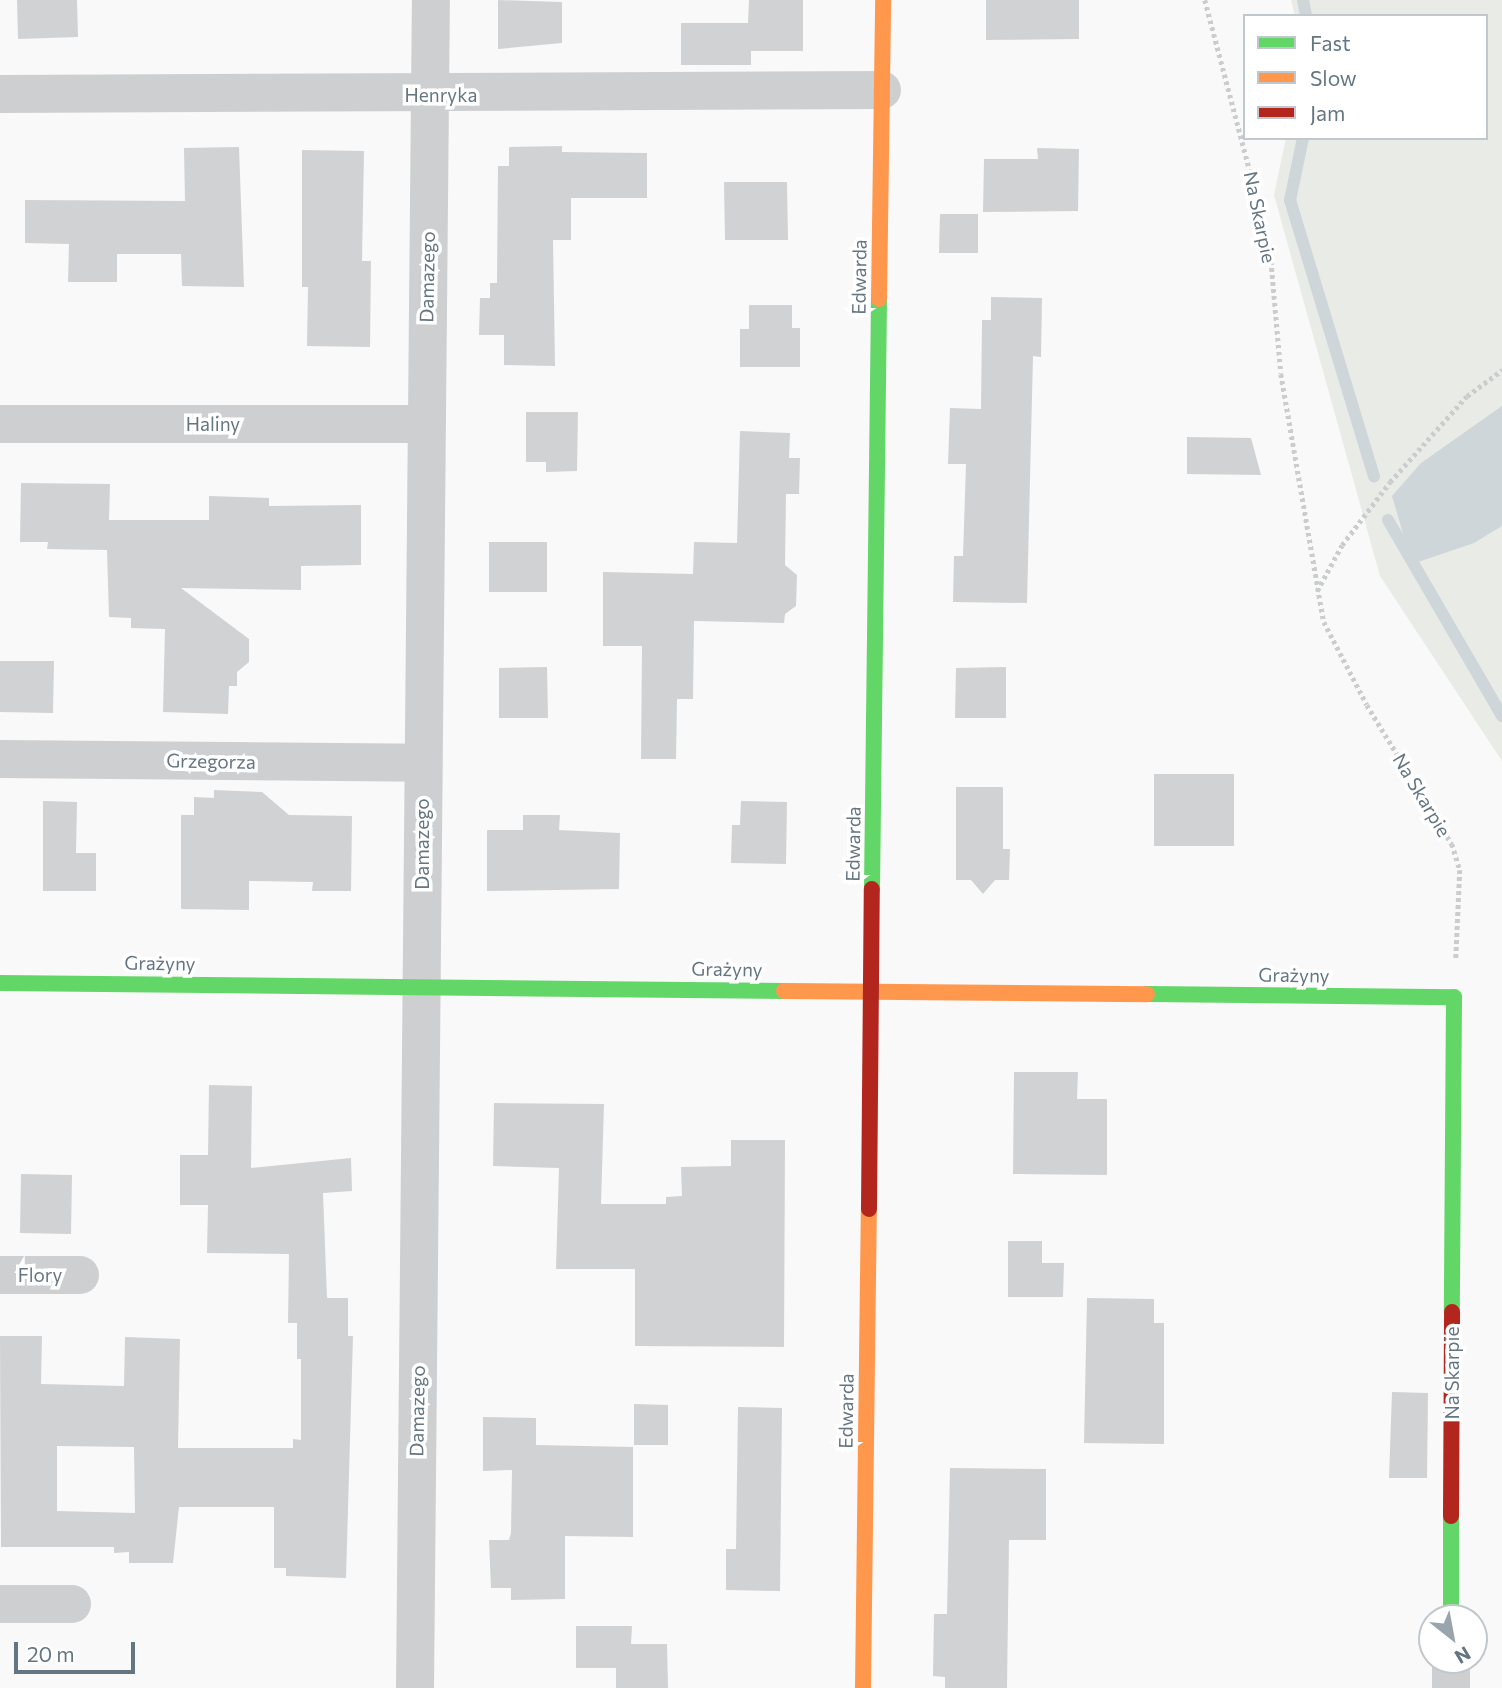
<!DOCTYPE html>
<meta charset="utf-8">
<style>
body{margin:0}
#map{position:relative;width:1502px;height:1688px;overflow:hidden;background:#f9f9f9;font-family:Commissioner,sans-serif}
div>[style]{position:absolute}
.green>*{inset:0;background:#e8ebe6}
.water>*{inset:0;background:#ced6d9}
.stream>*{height:12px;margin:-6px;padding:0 6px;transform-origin:6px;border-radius:6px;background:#ced6d9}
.building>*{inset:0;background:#d0d2d3}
.path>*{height:4.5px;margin-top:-2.25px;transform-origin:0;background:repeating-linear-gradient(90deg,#cbcccd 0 3.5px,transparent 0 7px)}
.street>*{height:38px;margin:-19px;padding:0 19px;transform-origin:19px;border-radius:19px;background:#cecfd0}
.fast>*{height:16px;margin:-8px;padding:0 8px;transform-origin:8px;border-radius:8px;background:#63d668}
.slow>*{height:16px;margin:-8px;padding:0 8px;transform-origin:8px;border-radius:8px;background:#ff974d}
.jam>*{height:16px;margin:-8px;padding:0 8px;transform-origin:8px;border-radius:8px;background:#b3261e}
span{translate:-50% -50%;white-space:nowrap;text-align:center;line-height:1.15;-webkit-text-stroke:7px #fff;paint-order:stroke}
.street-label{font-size:19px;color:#657683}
.legend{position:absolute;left:1243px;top:14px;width:245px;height:126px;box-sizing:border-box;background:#fff;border:2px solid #c1c8cd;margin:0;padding:9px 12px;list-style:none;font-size:21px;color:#657683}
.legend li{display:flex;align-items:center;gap:14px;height:35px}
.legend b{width:35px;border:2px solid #c1c8cd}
.north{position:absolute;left:1418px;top:1604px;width:70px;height:70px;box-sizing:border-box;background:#fff;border:2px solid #c1c8cd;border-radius:50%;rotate:149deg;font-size:19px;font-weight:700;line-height:28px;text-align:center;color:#657683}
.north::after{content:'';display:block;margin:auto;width:24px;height:32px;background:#99a4ac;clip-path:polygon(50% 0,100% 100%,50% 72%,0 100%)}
.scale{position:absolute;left:14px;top:1642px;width:121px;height:32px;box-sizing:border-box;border:4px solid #657683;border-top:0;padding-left:9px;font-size:21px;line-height:24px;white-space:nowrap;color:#657683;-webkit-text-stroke:5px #fff;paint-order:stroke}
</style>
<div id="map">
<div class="green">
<div style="clip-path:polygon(1291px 0,1502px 0,1502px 761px,1380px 576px,1274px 195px,1286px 138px,1486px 138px,1486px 16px,1295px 16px)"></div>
</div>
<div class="water">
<div style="clip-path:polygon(1502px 406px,1502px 526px,1474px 543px,1412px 564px,1392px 496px,1421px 463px)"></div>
</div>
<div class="stream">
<div style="left:1303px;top:0;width:16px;rotate:79deg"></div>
<div style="left:1303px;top:138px;width:63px;rotate:101.8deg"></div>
<div style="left:1290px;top:200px;width:289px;rotate:73.1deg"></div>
<div style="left:1388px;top:520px;width:227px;rotate:59.8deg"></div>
</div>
<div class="building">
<div style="clip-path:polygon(17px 0,77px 0,78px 37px,18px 39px)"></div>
<div style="clip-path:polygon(498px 0,562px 2px,562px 43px,498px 49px)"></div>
<div style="clip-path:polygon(749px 0,803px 0,803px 51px,751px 51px,751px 65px,681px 65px,681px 23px,748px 23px)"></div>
<div style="clip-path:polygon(986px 0,1079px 0,1079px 39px,986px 40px)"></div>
<div style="clip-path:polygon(562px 146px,562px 152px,647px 153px,647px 198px,571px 198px,571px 240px,553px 240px,555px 366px,504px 365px,504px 335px,479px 335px,480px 298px,490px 298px,490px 283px,497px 283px,498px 166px,509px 166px,509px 147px)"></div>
<div style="clip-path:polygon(239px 147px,244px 287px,182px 286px,181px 254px,117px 254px,117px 282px,68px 282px,69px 244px,25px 243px,25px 200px,185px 201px,184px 148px)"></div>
<div style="clip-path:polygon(1037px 148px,1079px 149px,1078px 211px,983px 212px,984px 159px,1038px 159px)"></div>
<div style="clip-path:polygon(302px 150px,364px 151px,362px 261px,371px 261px,370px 347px,307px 346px,308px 287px,302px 287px)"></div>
<div style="clip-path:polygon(724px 182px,787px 182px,788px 240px,725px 240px)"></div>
<div style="clip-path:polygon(940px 214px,978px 214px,978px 253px,939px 253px)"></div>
<div style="clip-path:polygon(991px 297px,1042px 298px,1041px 357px,1033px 356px,1027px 603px,953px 602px,954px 556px,963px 556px,966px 464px,948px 464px,950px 408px,981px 409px,982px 320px,991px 320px)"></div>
<div style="clip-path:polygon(749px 305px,792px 305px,792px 328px,800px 328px,800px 367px,740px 367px,740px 329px,749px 329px)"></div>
<div style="clip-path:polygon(526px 412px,578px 412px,577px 471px,546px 472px,546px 462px,526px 462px)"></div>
<div style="clip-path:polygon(740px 431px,790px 433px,789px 458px,800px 458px,799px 494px,786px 494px,785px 565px,797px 575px,796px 606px,785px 614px,784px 623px,694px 621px,693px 699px,677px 699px,676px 759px,641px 759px,642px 646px,603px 646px,603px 572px,693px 574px,694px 542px,737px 543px)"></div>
<div style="clip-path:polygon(1187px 437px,1251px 438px,1261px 475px,1187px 474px)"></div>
<div style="clip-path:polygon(21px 483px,110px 484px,109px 520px,209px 520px,209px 496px,269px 498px,269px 506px,361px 505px,361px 565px,301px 566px,301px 590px,181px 588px,249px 639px,249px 662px,237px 672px,237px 686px,229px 686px,228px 714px,163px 712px,165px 629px,131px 628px,131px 618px,109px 617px,107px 550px,47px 549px,48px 542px,20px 542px)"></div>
<div style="clip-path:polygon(489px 542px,547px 542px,547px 592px,489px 592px)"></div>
<div style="clip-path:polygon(0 661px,54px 661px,53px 713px,0 712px)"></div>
<div style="clip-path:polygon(547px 667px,548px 718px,499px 718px,499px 668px)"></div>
<div style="clip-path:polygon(1006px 667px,1006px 718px,955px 718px,956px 668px)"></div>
<div style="clip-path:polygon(1154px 774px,1234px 774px,1234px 846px,1154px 846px)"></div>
<div style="clip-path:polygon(956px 787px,1003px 787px,1003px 849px,1010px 849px,1009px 880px,995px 880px,983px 894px,971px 880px,956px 880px)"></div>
<div style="clip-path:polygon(214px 790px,262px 792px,289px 815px,352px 816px,351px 891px,312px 891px,313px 882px,249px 881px,249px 910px,181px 909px,181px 815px,194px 815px,194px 797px,214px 798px)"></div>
<div style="clip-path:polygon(43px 801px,77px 802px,76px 853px,96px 853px,96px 891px,43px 891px)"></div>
<div style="clip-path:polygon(741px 801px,787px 802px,786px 864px,731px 863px,732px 825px,740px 825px)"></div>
<div style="clip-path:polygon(523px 815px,560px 815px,559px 830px,620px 833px,619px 889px,487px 891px,487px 830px,523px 830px)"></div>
<div style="clip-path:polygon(1014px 1072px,1078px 1072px,1077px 1099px,1107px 1099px,1107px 1175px,1013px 1174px)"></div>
<div style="clip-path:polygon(evenodd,209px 1085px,252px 1086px,251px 1168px,351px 1158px,352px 1191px,323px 1193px,327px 1298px,348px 1298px,348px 1336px,353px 1336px,346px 1578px,286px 1576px,286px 1568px,274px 1568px,274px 1507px,179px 1507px,173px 1563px,129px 1563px,129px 1552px,114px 1553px,114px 1547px,1px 1547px,0 1336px,42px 1336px,41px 1384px,124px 1386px,125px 1337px,180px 1339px,178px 1448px,293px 1448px,293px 1439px,301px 1440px,301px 1359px,297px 1359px,297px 1323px,288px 1323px,289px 1254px,207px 1253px,208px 1205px,180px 1205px,180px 1155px,208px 1155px,209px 1085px,57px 1446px,134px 1447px,135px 1513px,57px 1511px,57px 1446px)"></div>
<div style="clip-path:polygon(494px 1103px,604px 1104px,601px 1204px,666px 1204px,666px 1197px,682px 1196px,681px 1167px,731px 1166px,731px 1140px,785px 1140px,784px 1347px,635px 1346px,635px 1269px,556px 1269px,559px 1168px,493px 1166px)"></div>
<div style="clip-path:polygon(21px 1174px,72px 1175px,71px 1234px,20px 1233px)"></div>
<div style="clip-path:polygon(1008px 1241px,1042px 1241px,1042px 1263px,1064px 1263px,1063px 1297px,1008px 1297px)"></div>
<div style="clip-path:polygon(1087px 1298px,1154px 1299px,1154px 1323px,1164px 1323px,1164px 1444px,1084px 1443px)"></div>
<div style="clip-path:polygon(1392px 1392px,1428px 1393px,1427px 1478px,1389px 1478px)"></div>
<div style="clip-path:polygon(634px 1404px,668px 1405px,668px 1445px,634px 1445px)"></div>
<div style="clip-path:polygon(738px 1407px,782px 1408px,780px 1591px,726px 1590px,726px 1549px,736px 1549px)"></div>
<div style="clip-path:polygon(483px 1417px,536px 1418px,536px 1445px,633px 1447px,633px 1537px,565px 1536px,565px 1599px,511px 1600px,511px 1588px,491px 1588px,489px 1540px,509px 1540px,511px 1533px,512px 1470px,483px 1471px)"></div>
<div style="clip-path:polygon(950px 1468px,1046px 1469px,1046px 1540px,1009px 1540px,1007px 1688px,945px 1688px,945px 1677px,933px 1676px,934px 1614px,947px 1614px)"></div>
<div style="clip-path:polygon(576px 1626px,632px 1626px,631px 1644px,667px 1644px,668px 1688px,616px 1688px,616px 1668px,576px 1668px)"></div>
</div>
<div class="path">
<div style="left:1205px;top:0;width:255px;rotate:75.3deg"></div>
<div style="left:1270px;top:247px;width:127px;rotate:85deg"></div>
<div style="left:1281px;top:374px;width:252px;rotate:80.2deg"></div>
<div style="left:1324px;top:622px;width:93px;rotate:62.6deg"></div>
<div style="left:1367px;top:705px;width:163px;rotate:58.6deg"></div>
<div style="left:1452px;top:844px;width:27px;rotate:73deg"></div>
<div style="left:1460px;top:870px;width:88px;rotate:92.6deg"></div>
<div style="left:1317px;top:591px;width:52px;rotate:-61.5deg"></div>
<div style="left:1342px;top:545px;width:79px;rotate:-52.7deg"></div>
<div style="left:1390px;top:482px;width:115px;rotate:-48.2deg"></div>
<div style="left:1467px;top:396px;width:44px;rotate:-36.6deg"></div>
</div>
<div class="street">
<div style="left:0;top:94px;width:882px;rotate:-0.26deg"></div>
<div style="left:0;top:424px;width:425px"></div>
<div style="left:0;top:759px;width:422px;rotate:0.5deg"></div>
<div style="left:0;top:1275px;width:80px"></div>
<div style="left:0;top:1604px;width:72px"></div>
<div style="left:415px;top:1688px;width:1688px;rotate:-89.46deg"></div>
<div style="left:1451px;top:1688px;width:28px;rotate:-90deg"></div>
</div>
<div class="fast">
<div style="left:872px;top:889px;width:590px;rotate:-89.32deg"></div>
<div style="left:0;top:983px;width:784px;rotate:0.58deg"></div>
<div style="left:1147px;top:994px;width:307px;rotate:0.6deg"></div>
<div style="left:1454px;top:997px;width:315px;rotate:90.4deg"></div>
<div style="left:1451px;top:1618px;width:102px;rotate:-90deg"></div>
</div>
<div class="slow">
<div style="left:879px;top:299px;width:299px;rotate:-89.2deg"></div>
<div style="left:784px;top:991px;width:363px;rotate:0.5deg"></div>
<div style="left:863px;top:1688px;width:479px;rotate:-89.3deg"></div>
</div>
<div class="jam">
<div style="left:869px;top:1209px;width:320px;rotate:-89.5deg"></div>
<div style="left:1451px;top:1516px;width:204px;rotate:-89.7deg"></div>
</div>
<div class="street-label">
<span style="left:441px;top:95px">Henryka</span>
<span style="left:1260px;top:217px;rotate:78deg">Na Skarpie</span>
<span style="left:427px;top:277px;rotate:-89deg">Damazego</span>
<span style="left:859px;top:277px;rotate:-89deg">Edwarda</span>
<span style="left:213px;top:424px">Haliny</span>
<span style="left:211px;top:761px;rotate:1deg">Grzegorza</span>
<span style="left:1422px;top:795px;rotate:59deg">Na Skarpie</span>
<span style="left:422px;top:844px;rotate:-90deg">Damazego</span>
<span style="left:853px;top:844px;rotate:-89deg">Edwarda</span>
<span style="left:160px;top:963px;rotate:1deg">Grażyny</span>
<span style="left:727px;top:969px;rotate:1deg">Grażyny</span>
<span style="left:1294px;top:975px;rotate:1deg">Grażyny</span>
<span style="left:40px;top:1275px">Flory</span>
<span style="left:1452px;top:1373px;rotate:-90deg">Na Skarpie</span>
<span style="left:417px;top:1411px;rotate:-89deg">Damazego</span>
<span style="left:846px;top:1411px;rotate:-89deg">Edwarda</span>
</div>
<ul class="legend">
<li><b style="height:9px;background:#63d668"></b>Fast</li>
<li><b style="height:9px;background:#ff974d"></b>Slow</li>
<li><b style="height:9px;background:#b3261e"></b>Jam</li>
</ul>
<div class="north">N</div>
<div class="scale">20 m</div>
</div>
